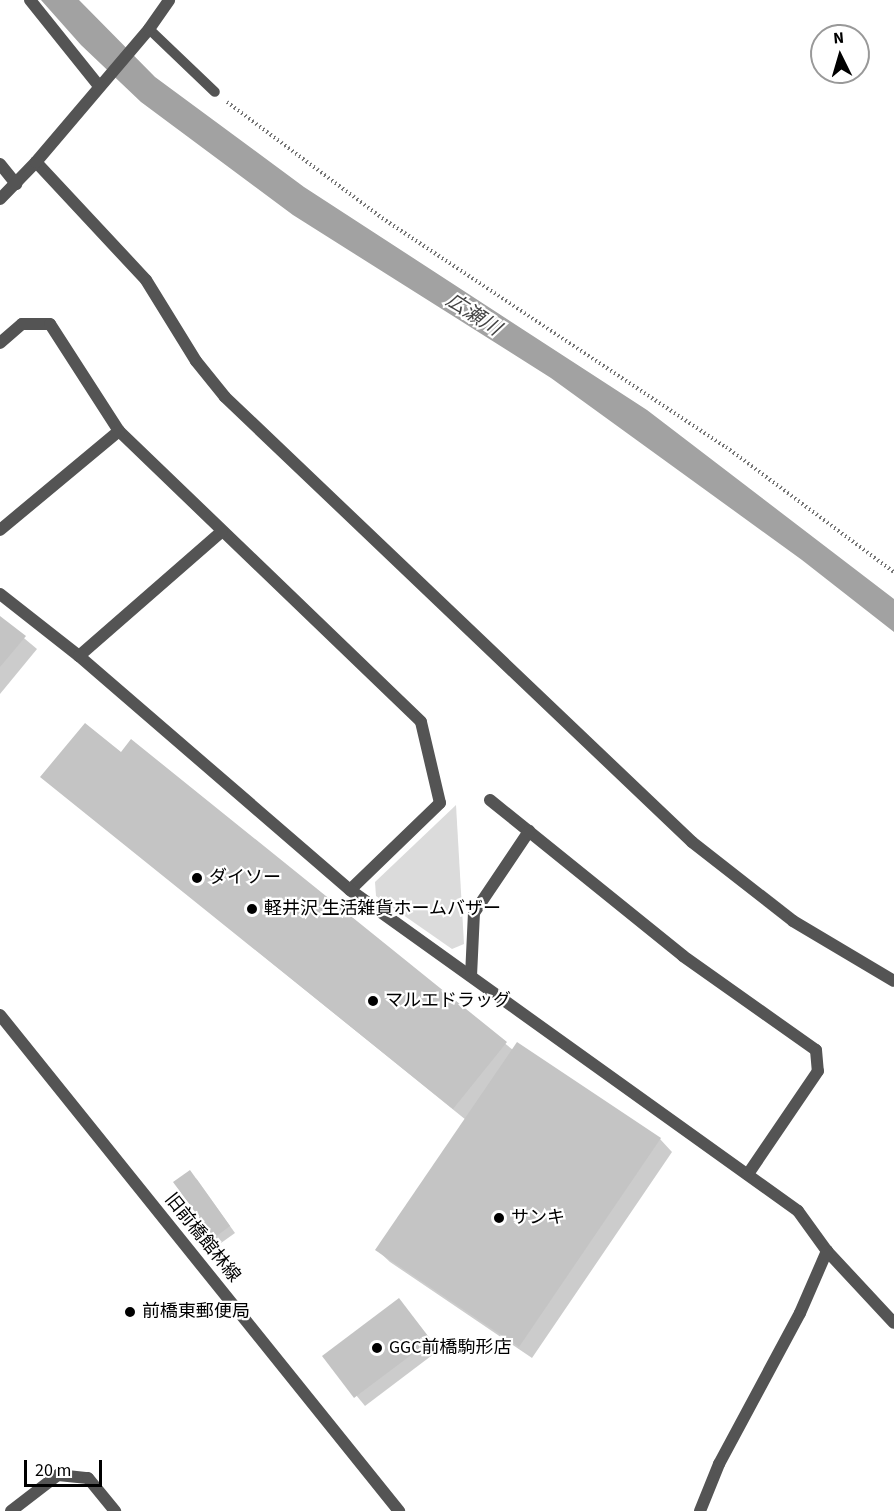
<!DOCTYPE html>
<meta charset="utf-8">
<style>
body{margin:0}
#map{position:relative;width:894px;height:1511px;overflow:hidden;background:#fff;font-family:"Source Sans 3","Noto Sans JP",sans-serif}
div>[style]{position:absolute}
.green>*{inset:0;background:#dbdbdb}
.water>*{inset:0;background:#a2a2a2}
.shadow>*{inset:0;background:#0003}
.building>*{inset:0;background:#c4c4c4}
.path>*{height:4px;margin-top:-2px;transform-origin:0;background:repeating-linear-gradient(90deg,#767676 0 1.5px,transparent 0 4.5px)}
.service>*{height:10px;margin:-5px;padding:0 5px;transform-origin:5px;border-radius:5px;background:#545454}
.pedestrian>*{height:12px;margin:-6px;padding:0 6px;transform-origin:6px;border-radius:6px;background:#545454}
.minor>*{height:12px;margin:-6px;padding:0 6px;transform-origin:6px;border-radius:6px;background:#545454}
.tertiary>*{height:12px;margin:-6px;padding:0 6px;transform-origin:6px;border-radius:6px;background:#545454}
.dots>*{width:16px;height:16px;translate:-50% -50%;box-sizing:border-box;border:3px solid #fff;border-radius:50%}
span{translate:-50% -50%;white-space:nowrap;text-align:center;line-height:1.15;-webkit-text-stroke:4.5px #fff;paint-order:stroke}
.poi-label{font-size:18px;color:#000}
.left{translate:0 -50%;text-align:left}
.street-label{font-size:18px;color:#000}
.water-label{font-size:20px;color:#434343;font-style:italic}
.north{position:absolute;left:810px;top:24px;width:60px;height:60px;box-sizing:border-box;background:#fff;border:2px solid #999;border-radius:50%;rotate:355deg;font-size:16px;font-weight:700;line-height:24px;text-align:center;color:#000}
.north::after{content:'';display:block;margin:auto;width:21px;height:27px;background:#000;clip-path:polygon(50% 0,100% 100%,50% 72%,0 100%)}
.scale{position:absolute;left:24px;top:1460px;width:78px;height:27px;box-sizing:border-box;border:3px solid #000;border-top:0;padding-left:8px;font-size:18px;line-height:21px;white-space:nowrap;color:#000;-webkit-text-stroke:4px #fff;paint-order:stroke}
</style>
<div id="map">
<div class="green">
<div style="clip-path:polygon(456px 805px,464px 944px,452px 949px,376px 896px,375px 882px)"></div>
</div>
<div class="water">
<div style="clip-path:polygon(41px 0,79px 0,155px 77px,304px 187px,647px 410px,894px 599px,894px 632px,802px 560px,551px 378px,293px 215px,141px 102px,81px 45px)"></div>
</div>
<div class="shadow">
<div style="clip-path:polygon(0 618px,37px 649px,0 694px)"></div>
<div style="clip-path:polygon(131px 741px,513px 1050px,518px 1044px,660px 1139px,672px 1152px,532px 1358px,390px 1262px,377px 1250px,466px 1120px,42px 777px,121px 754px)"></div>
<div style="clip-path:polygon(196px 1178px,235px 1233px,221px 1243px,215px 1237px)"></div>
<div style="clip-path:polygon(399px 1300px,439px 1350px,365px 1406px,324px 1356px)"></div>
</div>
<div class="building">
<div style="clip-path:polygon(0 616px,26px 636px,0 667px)"></div>
<div style="clip-path:polygon(85px 723px,121px 752px,131px 739px,507px 1042px,453px 1109px,40px 777px)"></div>
<div style="clip-path:polygon(517px 1042px,661px 1138px,519px 1347px,375px 1250px)"></div>
<div style="clip-path:polygon(190px 1170px,230px 1226px,214px 1238px,173px 1182px)"></div>
<div style="clip-path:polygon(399px 1298px,431px 1340px,354px 1398px,322px 1356px)"></div>
</div>
<div class="path">
<div style="left:227px;top:102px;width:194px;rotate:36.8deg"></div>
<div style="left:382px;top:218px;width:413px;rotate:33.7deg"></div>
<div style="left:726px;top:447px;width:209px;rotate:36.7deg"></div>
</div>
<div class="service">
<div style="left:149px;top:29px;width:91px;rotate:43.7deg"></div>
</div>
<div class="pedestrian">
<div style="left:30px;top:0;width:110px;rotate:51.3deg"></div>
</div>
<div class="minor">
<div style="left:36px;top:162px;width:161px;rotate:47deg"></div>
<div style="left:146px;top:280px;width:95px;rotate:58.3deg"></div>
<div style="left:196px;top:361px;width:46px;rotate:51.1deg"></div>
<div style="left:225px;top:397px;width:645px;rotate:43.62deg"></div>
<div style="left:692px;top:842px;width:128px;rotate:38deg"></div>
<div style="left:793px;top:921px;width:117px;rotate:30.7deg"></div>
<div style="left:0;top:164px;width:26px;rotate:51deg"></div>
<div style="left:0;top:343px;width:29px;rotate:-41deg"></div>
<div style="left:22px;top:324px;width:28px"></div>
<div style="left:50px;top:324px;width:127px;rotate:57.2deg"></div>
<div style="left:119px;top:431px;width:419px;rotate:43.9deg"></div>
<div style="left:421px;top:722px;width:83px;rotate:76.8deg"></div>
<div style="left:440px;top:803px;width:125px;rotate:136deg"></div>
<div style="left:0;top:530px;width:155px;rotate:-39.8deg"></div>
<div style="left:0;top:594px;width:100px;rotate:38.1deg"></div>
<div style="left:79px;top:656px;width:358px;rotate:40.8deg"></div>
<div style="left:350px;top:890px;width:551px;rotate:35.62deg"></div>
<div style="left:798px;top:1211px;width:49px;rotate:54.1deg"></div>
<div style="left:827px;top:1251px;width:98px;rotate:47.1deg"></div>
<div style="left:79px;top:656px;width:189px;rotate:-41.1deg"></div>
<div style="left:490px;top:800px;width:248px;rotate:38.9deg"></div>
<div style="left:683px;top:956px;width:163px;rotate:35.3deg"></div>
<div style="left:816px;top:1050px;width:21px;rotate:85deg"></div>
<div style="left:818px;top:1071px;width:125px;rotate:124.2deg"></div>
<div style="left:471px;top:976px;width:63px;rotate:-87.3deg"></div>
<div style="left:474px;top:913px;width:99px;rotate:-56.1deg"></div>
<div style="left:11px;top:1511px;width:59px;rotate:-37.5deg"></div>
<div style="left:58px;top:1475px;width:30px;rotate:6deg"></div>
<div style="left:88px;top:1478px;width:43px;rotate:50.7deg"></div>
<div style="left:700px;top:1511px;width:51px;rotate:-68deg"></div>
<div style="left:719px;top:1464px;width:171px;rotate:-61.8deg"></div>
<div style="left:800px;top:1313px;width:68px;rotate:-66.5deg"></div>
</div>
<div class="tertiary">
<div style="left:0;top:199px;width:52px;rotate:-45.8deg"></div>
<div style="left:36px;top:162px;width:175px;rotate:-49.6deg"></div>
<div style="left:149px;top:29px;width:35px;rotate:-55deg"></div>
<div style="left:0;top:1015px;width:637px;rotate:51.19deg"></div>
</div>
<div class="dots">
<div style="left:197px;top:878px;background:#000"></div>
<div style="left:252px;top:909px;background:#000"></div>
<div style="left:373px;top:1001px;background:#000"></div>
<div style="left:499px;top:1218px;background:#000"></div>
<div style="left:130px;top:1312px;background:#000"></div>
<div style="left:377px;top:1348px;background:#000"></div>
</div>
<div class="poi-label">
<span class="left" style="left:209px;top:878px">ダイソー</span>
<span class="left" style="left:264px;top:909px">軽井沢 生活雑貨ホームバザー</span>
<span class="left" style="left:385px;top:1001px">マルエドラッグ</span>
<span class="left" style="left:511px;top:1218px">サンキ</span>
<span class="left" style="left:142px;top:1312px">前橋東郵便局</span>
<span class="left" style="left:389px;top:1348px">GGC前橋駒形店</span>
</div>
<div class="street-label">
<span style="left:202px;top:1238px;rotate:51deg">旧前橋館林線</span>
</div>
<div class="water-label">
<span style="left:473px;top:315px;rotate:33deg">広瀬川</span>
</div>
<div class="north">N</div>
<div class="scale">20 m</div>
</div>
